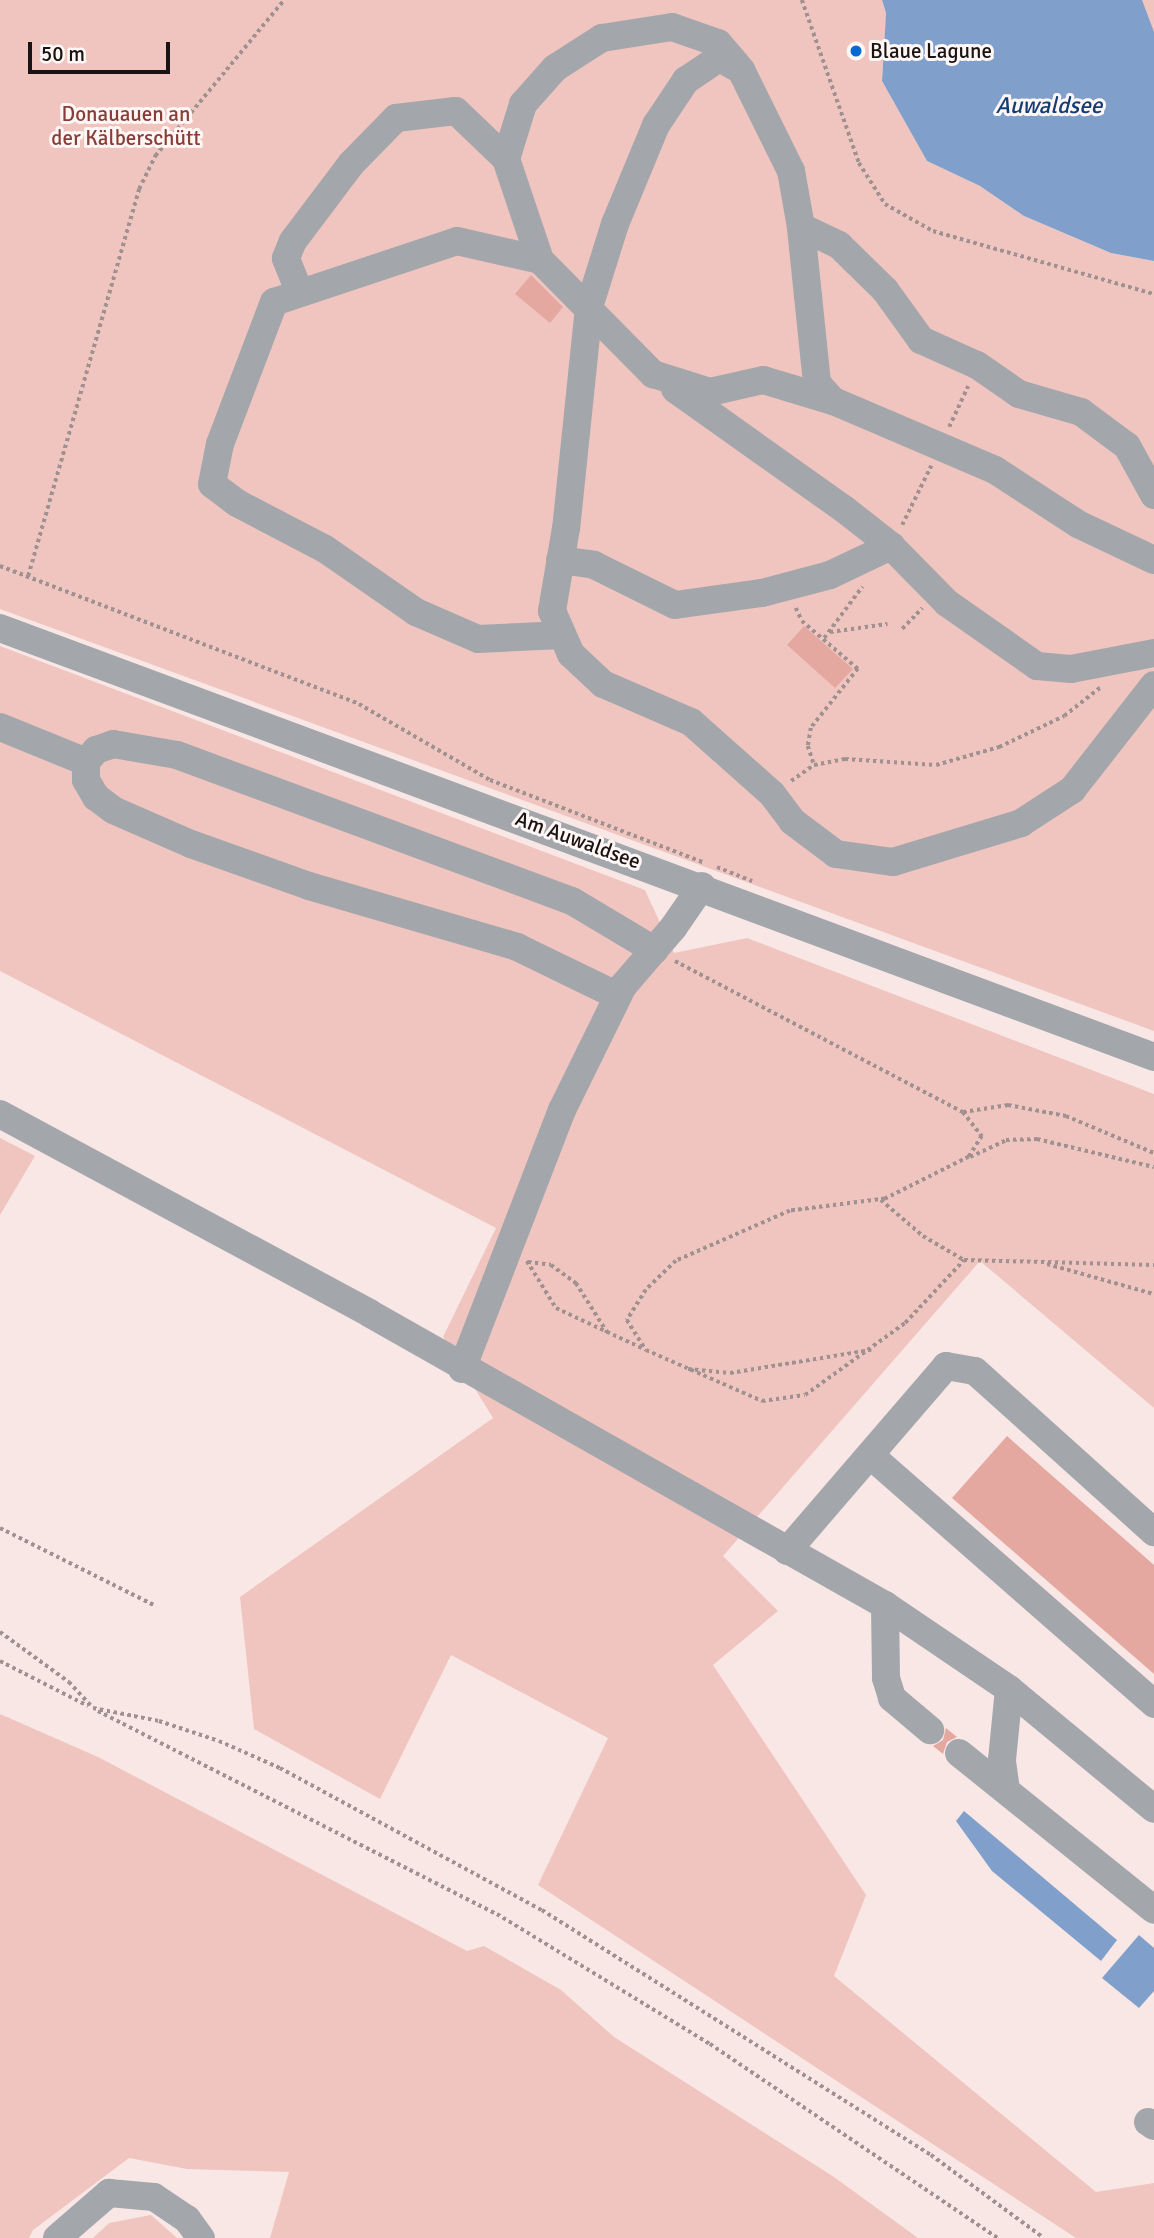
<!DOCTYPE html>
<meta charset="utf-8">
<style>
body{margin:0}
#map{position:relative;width:1154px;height:2238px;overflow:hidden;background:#f9e7e5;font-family:Signika,sans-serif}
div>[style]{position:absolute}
.green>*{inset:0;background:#f0c5bf}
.water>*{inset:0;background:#80a0cb}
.building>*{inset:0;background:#e4a8a0}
.path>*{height:3.5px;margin-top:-1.75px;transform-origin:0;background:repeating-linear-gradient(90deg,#9f9190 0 3.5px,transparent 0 7px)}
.minor>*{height:28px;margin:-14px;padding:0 14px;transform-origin:14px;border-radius:14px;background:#a3a7ac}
.dots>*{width:19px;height:19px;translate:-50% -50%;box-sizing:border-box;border:4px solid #fff7f6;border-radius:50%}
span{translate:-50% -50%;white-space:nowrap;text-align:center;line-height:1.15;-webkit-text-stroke:6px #fff7f6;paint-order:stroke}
.poi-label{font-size:21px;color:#191313}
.left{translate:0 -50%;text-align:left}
.park-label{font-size:21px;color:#883d37}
.street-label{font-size:21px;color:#191313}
.water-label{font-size:23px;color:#133d73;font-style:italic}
.scale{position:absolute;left:28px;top:42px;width:142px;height:32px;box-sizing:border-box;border:4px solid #191313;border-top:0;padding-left:9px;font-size:21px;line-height:24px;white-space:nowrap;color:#191313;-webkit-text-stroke:5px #fff7f6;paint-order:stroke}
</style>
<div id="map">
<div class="green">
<div style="clip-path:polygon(0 0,882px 0,886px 13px,882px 81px,927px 161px,980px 186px,1024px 216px,1111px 253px,1154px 261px,1154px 1031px,0 609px)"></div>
<div style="clip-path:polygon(1142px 0,1154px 0,1154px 32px,1142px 7px)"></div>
<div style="clip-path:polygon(0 646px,645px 890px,674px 953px,747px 938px,1154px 1094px,1154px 1408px,980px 1261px,723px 1556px,778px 1611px,713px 1665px,866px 1895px,834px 1976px,1096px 2192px,1154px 2183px,1154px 2238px,1076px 2238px,538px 1885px,608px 1738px,451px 1655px,380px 1799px,254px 1729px,240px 1597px,493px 1418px,443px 1337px,496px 1228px,0 971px)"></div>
<div style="clip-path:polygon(0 1138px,35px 1156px,0 1215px)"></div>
<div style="clip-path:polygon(0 1714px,98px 1757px,467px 1951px,484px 1946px,561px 1990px,614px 2037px,834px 2177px,918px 2238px,270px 2238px,289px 2172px,187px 2169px,129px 2158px,33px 2230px,29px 2238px,0 2238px)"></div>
<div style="clip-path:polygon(151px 2215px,177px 2238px,93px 2238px,109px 2223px)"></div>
</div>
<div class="water">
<div style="clip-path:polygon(882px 0,1142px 0,1154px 32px,1154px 261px,1111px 253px,1024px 216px,980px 186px,927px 161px,882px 81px,886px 13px)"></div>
<div style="clip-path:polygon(964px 1811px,1117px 1940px,1101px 1961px,992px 1871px,956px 1821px)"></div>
<div style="clip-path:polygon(1139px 1935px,1154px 1948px,1154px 1991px,1139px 2008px,1102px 1978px)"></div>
</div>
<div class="building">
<div style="clip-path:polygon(531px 275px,563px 307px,550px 323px,515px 294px)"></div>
<div style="clip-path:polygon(804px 626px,853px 669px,835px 688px,787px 645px)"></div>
<div style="clip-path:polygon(1007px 1436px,1154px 1565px,1154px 1674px,952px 1498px)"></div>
<div style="clip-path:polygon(946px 1728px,957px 1737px,947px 1742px,943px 1754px,933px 1746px,943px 1740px)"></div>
</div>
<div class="path">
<div style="left:802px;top:0;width:173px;rotate:70.7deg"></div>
<div style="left:859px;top:163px;width:49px;rotate:57.6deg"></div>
<div style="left:885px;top:204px;width:55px;rotate:29.4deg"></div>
<div style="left:933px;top:231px;width:230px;rotate:15.9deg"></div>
<div style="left:949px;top:427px;width:45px;rotate:-65.1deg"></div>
<div style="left:902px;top:525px;width:66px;rotate:-63.8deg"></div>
<div style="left:0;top:566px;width:385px;rotate:21deg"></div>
<div style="left:359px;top:704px;width:151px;rotate:30.1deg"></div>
<div style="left:490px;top:780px;width:228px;rotate:21.1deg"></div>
<div style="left:28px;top:576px;width:403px;rotate:-74deg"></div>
<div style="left:139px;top:189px;width:37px;rotate:-64deg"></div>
<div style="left:155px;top:156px;width:202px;rotate:-50.4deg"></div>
<div style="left:796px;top:608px;width:14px;rotate:65deg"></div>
<div style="left:802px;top:621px;width:74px;rotate:40.6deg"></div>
<div style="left:858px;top:669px;width:75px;rotate:128.5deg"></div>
<div style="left:811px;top:728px;width:18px;rotate:99deg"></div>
<div style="left:808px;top:746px;width:20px;rotate:72deg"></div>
<div style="left:902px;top:629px;width:29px;rotate:-46deg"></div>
<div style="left:830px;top:632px;width:58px;rotate:-8deg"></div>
<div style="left:824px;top:638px;width:64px;rotate:-53.3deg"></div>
<div style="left:791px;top:781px;width:28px;rotate:-35deg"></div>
<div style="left:814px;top:765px;width:32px;rotate:-11deg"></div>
<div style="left:845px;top:759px;width:91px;rotate:3.8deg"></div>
<div style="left:936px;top:765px;width:66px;rotate:-15.9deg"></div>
<div style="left:999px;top:747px;width:72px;rotate:-25.5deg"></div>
<div style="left:1064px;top:716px;width:47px;rotate:-38.1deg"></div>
<div style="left:717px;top:867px;width:38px;rotate:22deg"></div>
<div style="left:675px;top:961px;width:325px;rotate:27.7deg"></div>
<div style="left:963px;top:1112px;width:31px;rotate:52deg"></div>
<div style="left:982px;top:1136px;width:25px;rotate:122deg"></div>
<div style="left:969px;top:1157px;width:94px;rotate:153.4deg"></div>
<div style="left:885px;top:1199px;width:96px;rotate:172.8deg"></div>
<div style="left:790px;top:1211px;width:124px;rotate:156.3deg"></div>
<div style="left:676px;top:1261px;width:42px;rotate:136deg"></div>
<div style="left:646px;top:1290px;width:36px;rotate:122deg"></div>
<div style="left:627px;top:1320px;width:36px;rotate:58deg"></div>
<div style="left:646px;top:1350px;width:127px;rotate:23.7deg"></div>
<div style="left:762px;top:1401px;width:43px;rotate:-7.9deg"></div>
<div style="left:805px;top:1395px;width:123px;rotate:-35.8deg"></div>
<div style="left:905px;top:1323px;width:86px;rotate:-46.9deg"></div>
<div style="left:964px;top:1260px;width:190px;rotate:1.5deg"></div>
<div style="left:963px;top:1112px;width:46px;rotate:-8.8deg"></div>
<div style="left:1008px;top:1105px;width:59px;rotate:10.7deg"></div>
<div style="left:1066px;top:1116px;width:95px;rotate:22.8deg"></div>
<div style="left:970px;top:1157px;width:40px;rotate:-25deg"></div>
<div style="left:1006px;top:1140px;width:31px;rotate:-2deg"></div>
<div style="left:1037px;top:1139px;width:120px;rotate:13.5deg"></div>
<div style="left:881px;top:1200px;width:55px;rotate:40.6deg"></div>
<div style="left:923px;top:1236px;width:48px;rotate:30.3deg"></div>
<div style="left:527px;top:1261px;width:55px;rotate:58.3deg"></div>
<div style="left:556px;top:1308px;width:97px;rotate:25deg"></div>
<div style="left:528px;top:1262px;width:23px;rotate:7deg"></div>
<div style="left:551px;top:1265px;width:31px;rotate:36deg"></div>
<div style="left:576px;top:1283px;width:58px;rotate:57.7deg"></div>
<div style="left:1047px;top:1264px;width:111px;rotate:15.7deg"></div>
<div style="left:688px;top:1369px;width:42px;rotate:5.4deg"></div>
<div style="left:730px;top:1373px;width:143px;rotate:-9.3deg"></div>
<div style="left:0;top:1528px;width:174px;rotate:26.6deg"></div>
<div style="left:0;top:1632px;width:85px;rotate:35.9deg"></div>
<div style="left:69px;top:1682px;width:35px;rotate:47deg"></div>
<div style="left:93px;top:1708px;width:67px;rotate:11.1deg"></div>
<div style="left:159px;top:1721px;width:63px;rotate:18.4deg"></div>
<div style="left:219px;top:1741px;width:67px;rotate:23.9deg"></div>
<div style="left:280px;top:1768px;width:298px;rotate:28.5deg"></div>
<div style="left:542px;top:1910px;width:460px;rotate:32.2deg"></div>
<div style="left:931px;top:2155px;width:140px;rotate:36.3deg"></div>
<div style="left:0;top:1661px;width:99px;rotate:27.1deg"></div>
<div style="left:98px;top:1711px;width:448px;rotate:27deg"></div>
<div style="left:497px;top:1914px;width:250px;rotate:31.4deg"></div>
<div style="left:710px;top:2044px;width:347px;rotate:34deg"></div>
</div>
<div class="minor">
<div style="left:801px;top:227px;width:42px;rotate:25.3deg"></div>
<div style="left:839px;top:245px;width:64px;rotate:44.4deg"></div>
<div style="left:885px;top:290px;width:62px;rotate:54.2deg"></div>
<div style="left:921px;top:340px;width:61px;rotate:24.1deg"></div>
<div style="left:977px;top:365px;width:51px;rotate:34.6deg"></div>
<div style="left:1019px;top:394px;width:65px;rotate:16.2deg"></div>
<div style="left:1081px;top:412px;width:57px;rotate:36.5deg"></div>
<div style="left:1127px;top:446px;width:56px;rotate:61.1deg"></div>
<div style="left:540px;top:260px;width:107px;rotate:-108.6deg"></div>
<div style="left:506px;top:159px;width:58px;rotate:-72.8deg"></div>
<div style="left:523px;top:104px;width:48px;rotate:-48.4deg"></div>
<div style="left:555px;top:68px;width:56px;rotate:-32.6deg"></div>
<div style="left:602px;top:38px;width:71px;rotate:-8.9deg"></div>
<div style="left:672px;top:27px;width:49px;rotate:19.2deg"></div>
<div style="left:718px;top:43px;width:29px;rotate:49deg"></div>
<div style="left:299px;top:291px;width:35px;rotate:-112deg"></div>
<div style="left:286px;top:258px;width:18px;rotate:-68deg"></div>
<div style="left:293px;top:241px;width:96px;rotate:-53deg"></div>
<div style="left:351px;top:164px;width:64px;rotate:-45.6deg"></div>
<div style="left:396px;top:118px;width:60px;rotate:-6.7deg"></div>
<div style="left:456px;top:111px;width:69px;rotate:43.8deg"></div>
<div style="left:675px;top:389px;width:207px;rotate:35.4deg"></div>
<div style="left:844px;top:509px;width:60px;rotate:38.2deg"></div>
<div style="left:891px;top:546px;width:80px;rotate:45.5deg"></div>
<div style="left:947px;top:603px;width:110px;rotate:35deg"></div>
<div style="left:1037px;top:666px;width:34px;rotate:5deg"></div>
<div style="left:1071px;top:669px;width:85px;rotate:-10.9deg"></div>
<div style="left:560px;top:560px;width:34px;rotate:8deg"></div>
<div style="left:594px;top:565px;width:90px;rotate:26.3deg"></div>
<div style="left:675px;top:605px;width:88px;rotate:-7.9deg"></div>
<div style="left:762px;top:593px;width:70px;rotate:-14.8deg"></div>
<div style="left:830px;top:575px;width:68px;rotate:-25.4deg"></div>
<div style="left:1154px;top:560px;width:84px;rotate:-154.7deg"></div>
<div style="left:1078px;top:524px;width:99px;rotate:-147deg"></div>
<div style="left:995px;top:470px;width:176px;rotate:-156.9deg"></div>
<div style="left:833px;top:401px;width:24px;rotate:-132deg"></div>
<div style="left:817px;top:383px;width:157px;rotate:-95.9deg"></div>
<div style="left:801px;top:227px;width:57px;rotate:-100.1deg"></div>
<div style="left:791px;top:171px;width:113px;rotate:-116.3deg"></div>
<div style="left:741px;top:70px;width:25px;rotate:-151deg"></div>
<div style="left:719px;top:58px;width:40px;rotate:146deg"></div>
<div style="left:686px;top:80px;width:54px;rotate:123.7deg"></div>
<div style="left:656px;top:125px;width:107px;rotate:112.5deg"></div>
<div style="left:615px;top:224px;width:87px;rotate:107.4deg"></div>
<div style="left:589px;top:307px;width:222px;rotate:95.9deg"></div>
<div style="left:566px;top:528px;width:84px;rotate:99.6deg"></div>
<div style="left:552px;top:611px;width:47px;rotate:66.2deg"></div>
<div style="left:571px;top:654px;width:44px;rotate:43.2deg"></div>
<div style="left:603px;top:684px;width:96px;rotate:23.4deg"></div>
<div style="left:691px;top:722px;width:108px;rotate:41.6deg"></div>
<div style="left:772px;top:794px;width:34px;rotate:53deg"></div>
<div style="left:792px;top:821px;width:55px;rotate:36.9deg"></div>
<div style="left:836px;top:854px;width:58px;rotate:8deg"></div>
<div style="left:893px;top:862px;width:134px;rotate:-16.9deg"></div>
<div style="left:1021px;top:823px;width:61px;rotate:-32.9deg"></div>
<div style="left:1072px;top:790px;width:133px;rotate:-52deg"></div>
<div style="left:0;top:628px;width:1231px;rotate:20.39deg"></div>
<div style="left:562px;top:635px;width:84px;rotate:177.3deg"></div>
<div style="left:478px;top:639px;width:68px;rotate:-156.5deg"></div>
<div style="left:416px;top:612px;width:111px;rotate:-145.3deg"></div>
<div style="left:325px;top:549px;width:99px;rotate:-152.4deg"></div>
<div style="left:237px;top:503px;width:31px;rotate:-143deg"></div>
<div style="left:212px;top:484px;width:41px;rotate:-78.7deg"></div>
<div style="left:220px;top:444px;width:152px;rotate:-69.2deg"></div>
<div style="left:274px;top:302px;width:193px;rotate:-18.4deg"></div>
<div style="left:457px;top:241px;width:85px;rotate:12.9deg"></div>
<div style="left:540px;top:260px;width:161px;rotate:45.3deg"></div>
<div style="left:653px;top:374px;width:60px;rotate:17.5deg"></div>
<div style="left:710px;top:392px;width:54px;rotate:-12.8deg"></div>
<div style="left:763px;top:380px;width:73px;rotate:16.7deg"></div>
<div style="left:0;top:727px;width:93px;rotate:22.1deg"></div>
<div style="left:86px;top:762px;width:16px;rotate:-50deg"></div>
<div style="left:96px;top:750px;width:18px;rotate:-19deg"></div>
<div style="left:113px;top:744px;width:65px;rotate:9.8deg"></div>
<div style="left:177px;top:755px;width:421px;rotate:20.3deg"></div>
<div style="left:572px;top:901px;width:96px;rotate:30.9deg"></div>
<div style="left:86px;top:762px;width:18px;rotate:90deg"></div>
<div style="left:86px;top:780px;width:20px;rotate:60deg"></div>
<div style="left:96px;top:797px;width:21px;rotate:37deg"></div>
<div style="left:113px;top:810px;width:85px;rotate:23.6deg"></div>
<div style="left:191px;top:844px;width:125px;rotate:19.6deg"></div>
<div style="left:309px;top:886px;width:217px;rotate:16.3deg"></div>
<div style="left:517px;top:947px;width:112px;rotate:25.9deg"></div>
<div style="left:0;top:1114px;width:419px;rotate:28.3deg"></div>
<div style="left:369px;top:1313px;width:593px;rotate:29.51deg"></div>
<div style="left:885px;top:1605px;width:150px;rotate:34.1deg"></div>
<div style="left:1009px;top:1689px;width:188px;rotate:39.6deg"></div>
<div style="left:462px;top:1369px;width:278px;rotate:-68.9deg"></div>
<div style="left:562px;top:1110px;width:138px;rotate:-63.8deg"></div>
<div style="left:623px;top:986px;width:77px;rotate:-49.2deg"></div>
<div style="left:673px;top:928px;width:51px;rotate:-55.4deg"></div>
<div style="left:870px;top:1455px;width:378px;rotate:41.2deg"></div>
<div style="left:787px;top:1551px;width:244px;rotate:-49.3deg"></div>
<div style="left:946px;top:1366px;width:29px;rotate:10deg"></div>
<div style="left:975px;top:1371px;width:241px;rotate:42deg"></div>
<div style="left:885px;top:1605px;width:73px;rotate:89.2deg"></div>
<div style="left:886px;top:1678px;width:21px;rotate:73deg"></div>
<div style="left:892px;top:1698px;width:50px;rotate:40.1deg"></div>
<div style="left:959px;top:1753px;width:250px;rotate:38.8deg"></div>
<div style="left:1006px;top:1790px;width:30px;rotate:-98deg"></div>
<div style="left:1002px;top:1760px;width:71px;rotate:-84.4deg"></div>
<div style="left:1148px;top:2122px;width:7px;rotate:34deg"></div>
<div style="left:57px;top:2238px;width:69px;rotate:-40.9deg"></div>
<div style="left:109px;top:2193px;width:45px;rotate:5.1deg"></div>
<div style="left:154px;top:2197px;width:40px;rotate:34deg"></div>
<div style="left:187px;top:2219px;width:24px;rotate:54deg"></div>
</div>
<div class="dots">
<div style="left:856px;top:51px;background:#0668d1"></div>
</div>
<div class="poi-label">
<span class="left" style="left:870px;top:51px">Blaue Lagune</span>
</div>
<div class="park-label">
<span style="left:126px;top:126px">Donauauen an<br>der Kälberschütt</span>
</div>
<div class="street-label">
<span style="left:578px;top:840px;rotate:20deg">Am Auwaldsee</span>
</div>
<div class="water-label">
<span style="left:1049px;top:106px">Auwaldsee</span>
</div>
<div class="scale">50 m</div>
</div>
